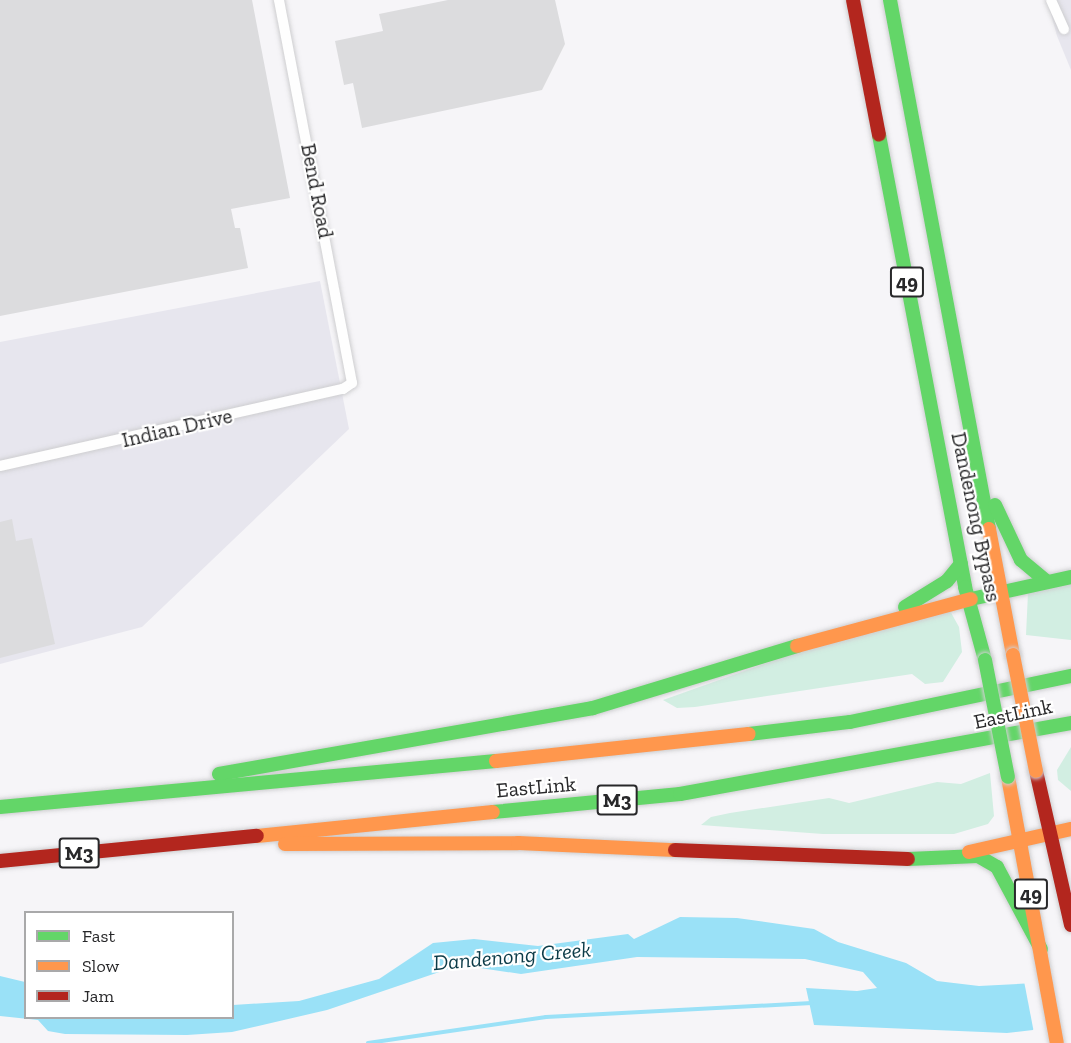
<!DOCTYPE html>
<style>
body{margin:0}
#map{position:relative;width:1071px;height:1043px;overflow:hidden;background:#f6f5f8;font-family:"Zilla Slab",serif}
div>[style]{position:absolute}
.built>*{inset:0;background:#e7e6ee}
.green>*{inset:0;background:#d2eee2}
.water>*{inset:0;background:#9ae1f7}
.pier>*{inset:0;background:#f6f5f8}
.stream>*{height:4px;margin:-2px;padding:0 2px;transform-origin:2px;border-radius:2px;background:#9ae1f7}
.building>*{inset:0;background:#dcdcde}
.roads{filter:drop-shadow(0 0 2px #ceced0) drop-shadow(0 0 2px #ceced0)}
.street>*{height:10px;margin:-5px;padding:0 5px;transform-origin:5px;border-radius:5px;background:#fefefe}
.fast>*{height:14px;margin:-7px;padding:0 7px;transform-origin:7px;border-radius:7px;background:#63d668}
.slow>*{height:14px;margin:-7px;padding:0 7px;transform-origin:7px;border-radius:7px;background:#ff974d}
.jam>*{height:14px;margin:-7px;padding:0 7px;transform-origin:7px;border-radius:7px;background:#b3261e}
.bridges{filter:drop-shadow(0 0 2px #d1d0d2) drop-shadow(0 0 2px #d1d0d2)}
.fast-bridge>*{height:14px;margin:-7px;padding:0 7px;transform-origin:7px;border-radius:7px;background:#63d668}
.slow-bridge>*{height:14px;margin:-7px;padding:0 7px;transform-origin:7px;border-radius:7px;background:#ff974d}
span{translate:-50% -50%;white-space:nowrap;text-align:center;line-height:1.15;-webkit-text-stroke:4.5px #fff;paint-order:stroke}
.shield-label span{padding:2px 4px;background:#fff;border:2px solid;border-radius:4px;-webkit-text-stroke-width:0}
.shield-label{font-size:20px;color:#28282a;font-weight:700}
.street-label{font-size:21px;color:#28282a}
.water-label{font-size:22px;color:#0b3b48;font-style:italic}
.legend{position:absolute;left:24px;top:911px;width:210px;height:108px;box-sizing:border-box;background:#fff;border:2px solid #a9a9aa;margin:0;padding:8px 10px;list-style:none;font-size:18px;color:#28282a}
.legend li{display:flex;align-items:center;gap:12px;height:30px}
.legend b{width:30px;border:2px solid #a9a9aa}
</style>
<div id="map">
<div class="built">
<div style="clip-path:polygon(1047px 0,1071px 0,1071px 70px,1057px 36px)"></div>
<div style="clip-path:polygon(320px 281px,349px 429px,142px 627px,0 664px,0 342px)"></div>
</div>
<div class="green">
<div style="clip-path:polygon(1071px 582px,1071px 640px,1026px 635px,1028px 593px)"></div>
<div style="clip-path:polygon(949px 609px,959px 627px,962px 652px,943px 682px,925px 684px,912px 674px,695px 707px,677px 708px,663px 700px,848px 634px,870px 634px)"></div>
<div style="clip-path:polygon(1071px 747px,1071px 791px,1058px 780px,1057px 770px)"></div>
<div style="clip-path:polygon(990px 773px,994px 816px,988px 824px,954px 834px,823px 834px,701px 825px,711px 817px,730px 813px,829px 798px,849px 803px,937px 782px,961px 784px)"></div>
</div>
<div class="water">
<div style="clip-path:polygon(680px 917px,737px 918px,814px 929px,838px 942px,906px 963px,937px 981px,979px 986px,1071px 981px,1033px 1030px,1007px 1033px,814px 1025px,806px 988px,857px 991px,877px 988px,863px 972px,805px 959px,637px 957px,521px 974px,460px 965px,327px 1010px,232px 1032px,187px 1035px,65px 1034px,48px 1031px,38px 1020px,0 1016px,0 976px,25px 982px,26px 1018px,232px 1018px,233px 1005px,299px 1001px,379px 979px,433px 943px,474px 939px,538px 946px,628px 934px,634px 939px)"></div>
</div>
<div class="pier">
<div style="clip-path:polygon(1071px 978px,1071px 1030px,1034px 1033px,1024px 981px)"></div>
</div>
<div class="stream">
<div style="left:368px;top:1043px;width:180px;rotate:-8.3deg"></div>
<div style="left:546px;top:1017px;width:266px;rotate:-3deg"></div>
</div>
<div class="building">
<div style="clip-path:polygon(0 0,252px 0,290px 198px,231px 209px,235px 228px,240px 228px,248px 268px,0 316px)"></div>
<div style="clip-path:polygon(448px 0,555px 0,565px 44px,542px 90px,362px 128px,353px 83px,344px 85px,335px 41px,383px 31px,379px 14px)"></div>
<div style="clip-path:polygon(12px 519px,16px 541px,32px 538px,55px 644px,0 658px,0 522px)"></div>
</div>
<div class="roads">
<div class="street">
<div style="left:1051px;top:0;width:32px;rotate:66deg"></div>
<div style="left:0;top:466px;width:352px;rotate:-12.7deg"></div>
<div style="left:343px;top:389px;width:11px;rotate:-34deg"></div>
<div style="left:352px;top:383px;width:390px;rotate:-100.8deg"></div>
</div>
<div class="fast">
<div style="left:890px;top:0;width:538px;rotate:79.4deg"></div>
<div style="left:879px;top:135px;width:460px;rotate:79.2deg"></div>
<div style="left:965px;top:587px;width:76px;rotate:74.7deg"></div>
<div style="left:995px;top:505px;width:61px;rotate:64.7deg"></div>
<div style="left:1021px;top:560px;width:33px;rotate:40deg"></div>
<div style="left:971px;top:599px;width:102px;rotate:-12.4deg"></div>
<div style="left:905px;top:607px;width:49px;rotate:-31.8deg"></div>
<div style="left:947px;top:581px;width:22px;rotate:-51deg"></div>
<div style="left:749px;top:734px;width:102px;rotate:-6.8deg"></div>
<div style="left:850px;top:722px;width:226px;rotate:-11.8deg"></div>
<div style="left:219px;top:774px;width:380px;rotate:-10deg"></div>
<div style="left:593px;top:708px;width:213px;rotate:-16.9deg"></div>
<div style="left:0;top:807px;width:498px;rotate:-5.3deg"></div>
<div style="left:493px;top:812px;width:188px;rotate:-5.5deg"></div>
<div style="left:680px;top:794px;width:397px;rotate:-10.3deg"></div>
<div style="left:908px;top:859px;width:70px;rotate:-2.5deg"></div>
<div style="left:978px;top:856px;width:22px;rotate:30deg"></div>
<div style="left:997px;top:867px;width:93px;rotate:61.8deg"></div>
</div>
<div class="slow">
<div style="left:989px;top:529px;width:128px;rotate:79.2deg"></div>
<div style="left:797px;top:646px;width:180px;rotate:-15.1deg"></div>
<div style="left:496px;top:761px;width:254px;rotate:-6.1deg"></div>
<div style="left:1008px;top:777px;width:270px;rotate:79.6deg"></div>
<div style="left:257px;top:836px;width:237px;rotate:-5.8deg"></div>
<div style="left:285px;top:844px;width:233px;rotate:-0.2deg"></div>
<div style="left:518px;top:843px;width:157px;rotate:2.6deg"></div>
<div style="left:969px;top:852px;width:105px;rotate:-12.7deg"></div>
</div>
<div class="jam">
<div style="left:853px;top:0;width:137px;rotate:79.1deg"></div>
<div style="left:1036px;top:771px;width:158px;rotate:77.2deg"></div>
<div style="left:675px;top:850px;width:233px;rotate:2.2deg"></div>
<div style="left:0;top:861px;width:258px;rotate:-5.6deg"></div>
</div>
</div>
<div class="bridges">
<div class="fast-bridge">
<div style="left:985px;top:660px;width:119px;rotate:78.9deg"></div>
</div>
<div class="slow-bridge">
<div style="left:1013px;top:655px;width:118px;rotate:78.8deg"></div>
</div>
</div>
<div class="shield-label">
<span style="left:907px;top:282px">49</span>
<span style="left:617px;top:800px">M3</span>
<span style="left:79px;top:853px">M3</span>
<span style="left:1031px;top:894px">49</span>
</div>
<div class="street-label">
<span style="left:317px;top:191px;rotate:79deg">Bend Road</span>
<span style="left:177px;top:428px;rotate:-13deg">Indian Drive</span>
<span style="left:976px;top:517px;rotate:78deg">Dandenong Bypass</span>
<span style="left:1013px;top:714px;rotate:-12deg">EastLink</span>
<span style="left:536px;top:787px;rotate:-5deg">EastLink</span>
</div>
<div class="water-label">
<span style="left:512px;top:956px;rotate:-5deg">Dandenong Creek</span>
</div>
<ul class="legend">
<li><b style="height:8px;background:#63d668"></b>Fast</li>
<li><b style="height:8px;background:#ff974d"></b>Slow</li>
<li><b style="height:8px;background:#b3261e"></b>Jam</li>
</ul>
</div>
